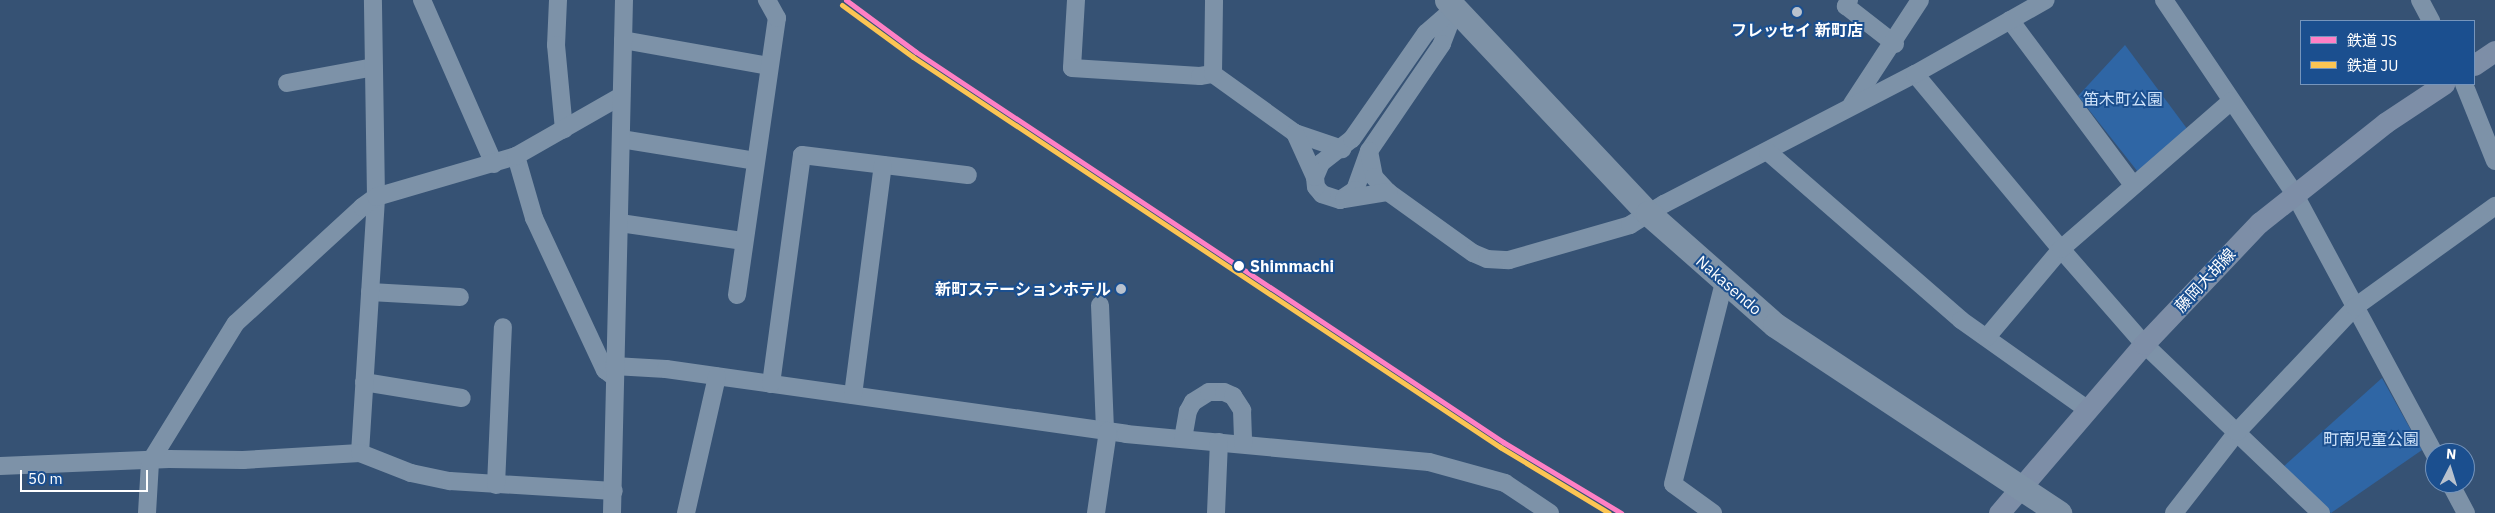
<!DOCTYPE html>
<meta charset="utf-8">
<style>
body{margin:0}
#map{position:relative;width:2495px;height:513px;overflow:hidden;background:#365274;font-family:"IBM Plex Sans","Noto Sans JP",sans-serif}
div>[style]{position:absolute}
.green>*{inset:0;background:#2f66a5}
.minor>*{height:18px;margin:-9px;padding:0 9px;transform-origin:9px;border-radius:9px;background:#7d92a8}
.major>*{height:21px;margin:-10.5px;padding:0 10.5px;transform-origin:10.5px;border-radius:10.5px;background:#7d8ea7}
.highway>*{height:25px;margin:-12.5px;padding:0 12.5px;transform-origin:12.5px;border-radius:12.5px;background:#7e92a7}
.rail-1>*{height:5px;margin:-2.5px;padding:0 2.5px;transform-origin:2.5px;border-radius:2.5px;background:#ff80c5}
.rail-2>*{height:5px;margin:-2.5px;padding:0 2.5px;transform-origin:2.5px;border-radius:2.5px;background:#fcc553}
.dots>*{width:14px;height:14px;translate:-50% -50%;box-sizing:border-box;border:2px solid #1b4f8f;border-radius:50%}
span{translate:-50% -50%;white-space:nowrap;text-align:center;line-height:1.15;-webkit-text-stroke:4px #1b4f8f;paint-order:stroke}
.poi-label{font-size:16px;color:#fff;font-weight:700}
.right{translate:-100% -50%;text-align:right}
.park-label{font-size:16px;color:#cfe3fa}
.stop-label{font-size:16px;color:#fff;font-weight:700}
.left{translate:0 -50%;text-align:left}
.street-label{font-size:16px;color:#fff}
.legend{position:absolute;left:2300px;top:20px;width:175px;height:65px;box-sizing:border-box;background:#1b4f8f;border:1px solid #7695bc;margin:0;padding:6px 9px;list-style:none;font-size:15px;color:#fff}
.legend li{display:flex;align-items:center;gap:10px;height:25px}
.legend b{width:25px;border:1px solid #7695bc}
.north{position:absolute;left:2425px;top:443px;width:50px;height:50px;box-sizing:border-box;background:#1b4f8f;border:1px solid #7695bc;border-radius:50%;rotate:5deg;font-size:14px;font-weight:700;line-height:20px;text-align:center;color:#fff}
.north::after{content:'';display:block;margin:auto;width:18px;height:22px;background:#b9c2ce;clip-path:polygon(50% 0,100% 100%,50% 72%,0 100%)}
.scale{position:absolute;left:20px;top:470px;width:128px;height:22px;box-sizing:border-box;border:2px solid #fff;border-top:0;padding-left:6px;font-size:15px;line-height:18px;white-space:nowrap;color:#fff;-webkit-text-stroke:4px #1b4f8f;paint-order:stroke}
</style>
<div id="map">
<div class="green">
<div style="clip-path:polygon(2125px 45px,2188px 130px,2138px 172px,2078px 96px)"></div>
<div style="clip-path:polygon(2382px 378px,2422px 450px,2331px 513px,2283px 467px)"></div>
</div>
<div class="minor">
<div style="left:422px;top:0;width:179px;rotate:66.3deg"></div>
<div style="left:558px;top:0;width:45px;rotate:92.5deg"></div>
<div style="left:556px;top:45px;width:85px;rotate:84.6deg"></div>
<div style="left:1076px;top:0;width:68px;rotate:93.4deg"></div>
<div style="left:1072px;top:68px;width:128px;rotate:3.6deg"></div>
<div style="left:1200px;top:76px;width:13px;rotate:-9deg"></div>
<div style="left:1213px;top:74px;width:101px;rotate:35.7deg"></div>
<div style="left:1295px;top:133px;width:50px;rotate:18.8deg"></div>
<div style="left:1849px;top:0;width:7px;rotate:117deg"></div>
<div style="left:1846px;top:6px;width:62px;rotate:37.8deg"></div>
<div style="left:2164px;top:0;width:233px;rotate:56deg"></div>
<div style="left:2294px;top:193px;width:298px;rotate:61.7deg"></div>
<div style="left:2420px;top:0;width:24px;rotate:62deg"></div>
<div style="left:1456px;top:7px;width:40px;rotate:111deg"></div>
<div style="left:1442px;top:44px;width:130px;rotate:124.3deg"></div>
<div style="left:1369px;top:151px;width:41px;rotate:109.7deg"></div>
<div style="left:1355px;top:190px;width:18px;rotate:146deg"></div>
<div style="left:1340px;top:200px;width:19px;rotate:-162deg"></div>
<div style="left:1322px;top:194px;width:9px;rotate:-131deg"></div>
<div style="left:1316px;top:187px;width:10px;rotate:-96deg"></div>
<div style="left:1315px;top:177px;width:15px;rotate:-67deg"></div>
<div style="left:1321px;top:163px;width:39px;rotate:-38deg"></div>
<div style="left:1352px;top:139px;width:129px;rotate:-55.1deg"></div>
<div style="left:1426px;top:33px;width:40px;rotate:-41deg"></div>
<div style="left:2010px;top:20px;width:206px;rotate:53.3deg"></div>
<div style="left:623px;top:40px;width:148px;rotate:10.1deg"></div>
<div style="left:1213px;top:74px;width:74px;rotate:-89.2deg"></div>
<div style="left:1915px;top:74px;width:228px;rotate:50.2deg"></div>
<div style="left:2061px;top:249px;width:126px;rotate:48.9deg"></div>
<div style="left:2144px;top:344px;width:245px;rotate:43.7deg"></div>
<div style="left:287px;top:83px;width:88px;rotate:-10.4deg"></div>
<div style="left:2464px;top:84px;width:83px;rotate:68.1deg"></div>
<div style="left:1852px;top:104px;width:124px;rotate:-56.8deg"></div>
<div style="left:1295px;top:133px;width:48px;rotate:65.6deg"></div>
<div style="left:621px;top:139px;width:136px;rotate:9.3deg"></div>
<div style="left:1369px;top:151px;width:26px;rotate:79deg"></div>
<div style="left:1374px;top:177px;width:21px;rotate:47deg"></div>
<div style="left:1388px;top:192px;width:105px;rotate:35.7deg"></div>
<div style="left:1473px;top:253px;width:15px;rotate:23deg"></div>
<div style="left:1487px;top:259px;width:22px;rotate:3deg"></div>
<div style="left:1509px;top:260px;width:126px;rotate:-16.1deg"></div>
<div style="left:1630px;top:225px;width:40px;rotate:-32deg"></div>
<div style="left:1664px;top:204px;width:283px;rotate:-27.4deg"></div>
<div style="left:1915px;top:74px;width:150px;rotate:-29.5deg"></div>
<div style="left:1768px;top:152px;width:256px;rotate:41deg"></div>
<div style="left:1961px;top:320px;width:156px;rotate:35.3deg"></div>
<div style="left:516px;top:156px;width:65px;rotate:73.8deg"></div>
<div style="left:534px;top:218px;width:168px;rotate:65deg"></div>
<div style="left:605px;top:370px;width:11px;rotate:38deg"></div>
<div style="left:1344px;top:199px;width:45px;rotate:-9deg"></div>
<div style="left:620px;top:223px;width:125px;rotate:8.3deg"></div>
<div style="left:370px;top:292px;width:90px;rotate:3.2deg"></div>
<div style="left:737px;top:295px;width:280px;rotate:-81.8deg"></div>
<div style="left:777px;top:18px;width:21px;rotate:-119deg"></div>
<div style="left:1100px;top:305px;width:126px;rotate:87.7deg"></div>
<div style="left:1987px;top:337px;width:115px;rotate:-49.9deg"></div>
<div style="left:2061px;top:249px;width:225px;rotate:-41deg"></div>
<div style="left:614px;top:366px;width:52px;rotate:3.3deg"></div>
<div style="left:666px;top:369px;width:465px;rotate:8deg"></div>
<div style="left:1126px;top:434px;width:304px;rotate:5.3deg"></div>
<div style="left:1429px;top:462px;width:79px;rotate:15.4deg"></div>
<div style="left:1505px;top:483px;width:54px;rotate:33.7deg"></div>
<div style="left:364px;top:382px;width:99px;rotate:9.3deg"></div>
<div style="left:771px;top:384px;width:231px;rotate:-82.3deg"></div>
<div style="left:802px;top:155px;width:167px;rotate:6.9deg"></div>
<div style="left:853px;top:395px;width:232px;rotate:-82.6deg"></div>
<div style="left:1183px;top:439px;width:28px;rotate:-80deg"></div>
<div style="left:1188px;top:411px;width:10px;rotate:-61deg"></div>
<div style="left:1193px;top:402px;width:19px;rotate:-32deg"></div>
<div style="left:1209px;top:392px;width:15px"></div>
<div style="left:1224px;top:392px;width:10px;rotate:24deg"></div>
<div style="left:1233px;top:396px;width:17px;rotate:57deg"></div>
<div style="left:1242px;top:410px;width:34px;rotate:88deg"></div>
<div style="left:360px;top:453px;width:256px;rotate:-86.4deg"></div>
<div style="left:376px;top:197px;width:197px;rotate:-90.9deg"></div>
<div style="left:0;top:466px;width:169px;rotate:-2.4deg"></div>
<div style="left:169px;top:459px;width:74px;rotate:0.8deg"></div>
<div style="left:243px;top:460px;width:117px;rotate:-3.4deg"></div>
<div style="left:360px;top:453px;width:55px;rotate:21.4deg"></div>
<div style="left:411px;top:473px;width:40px;rotate:12deg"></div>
<div style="left:450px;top:481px;width:164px;rotate:3.5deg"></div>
<div style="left:2450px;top:483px;width:34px;rotate:62deg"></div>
<div style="left:496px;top:485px;width:158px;rotate:-87.5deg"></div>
<div style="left:147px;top:513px;width:51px;rotate:-86.6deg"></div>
<div style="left:150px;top:462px;width:163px;rotate:-58.3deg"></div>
<div style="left:236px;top:323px;width:171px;rotate:-42.6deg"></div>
<div style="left:362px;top:207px;width:17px;rotate:-36deg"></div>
<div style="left:376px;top:197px;width:146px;rotate:-16.3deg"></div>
<div style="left:516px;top:156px;width:121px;rotate:-29.7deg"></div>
<div style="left:612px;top:513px;width:513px;rotate:-88.66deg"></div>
<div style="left:686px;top:513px;width:140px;rotate:-77.2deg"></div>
<div style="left:1096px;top:513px;width:83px;rotate:-81.7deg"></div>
<div style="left:1216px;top:513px;width:71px;rotate:-87.6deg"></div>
<div style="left:1713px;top:513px;width:49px;rotate:-144.1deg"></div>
<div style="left:1673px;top:484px;width:208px;rotate:-75.8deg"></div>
<div style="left:2174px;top:513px;width:103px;rotate:-52.1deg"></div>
<div style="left:2237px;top:432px;width:172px;rotate:-46.7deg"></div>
<div style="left:2355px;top:307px;width:173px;rotate:-35.8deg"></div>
</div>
<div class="major">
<div style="left:2474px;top:65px;width:25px;rotate:-34deg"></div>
<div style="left:1999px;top:513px;width:223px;rotate:-49.4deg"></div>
<div style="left:2144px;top:344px;width:167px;rotate:-46.5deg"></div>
<div style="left:2259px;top:223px;width:161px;rotate:-38.4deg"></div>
<div style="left:2385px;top:123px;width:71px;rotate:-33.5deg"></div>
</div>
<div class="highway">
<div style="left:1447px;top:0;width:293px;rotate:46.7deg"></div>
<div style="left:1648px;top:213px;width:169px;rotate:41.4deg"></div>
<div style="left:1775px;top:325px;width:341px;rotate:33.5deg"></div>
</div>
<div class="rail-1">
<div style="left:846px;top:0;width:87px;rotate:36.6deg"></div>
<div style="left:916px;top:52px;width:705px;rotate:33.6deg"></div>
<div style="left:1503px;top:442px;width:138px;rotate:31deg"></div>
</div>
<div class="rail-2">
<div style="left:842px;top:5px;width:88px;rotate:36.2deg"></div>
<div style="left:913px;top:57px;width:705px;rotate:33.6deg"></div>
<div style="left:1500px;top:447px;width:127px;rotate:31.2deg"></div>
</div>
<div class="dots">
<div style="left:1797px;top:12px;background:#b9c2ce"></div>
<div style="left:1239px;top:266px;background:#fff"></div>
<div style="left:1121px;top:289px;background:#b9c2ce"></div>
</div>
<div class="poi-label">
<span style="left:1797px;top:30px">フレッセイ 新町店</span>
<span class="right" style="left:1111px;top:289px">新町ステーションホテル</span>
</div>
<div class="park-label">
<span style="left:2123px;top:99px">笛木町公園</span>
<span style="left:2371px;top:439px">町南児童公園</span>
</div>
<div class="stop-label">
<span class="left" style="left:1250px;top:266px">Shimmachi</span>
</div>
<div class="street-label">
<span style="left:2205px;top:280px;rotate:-47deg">藤岡大胡線</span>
<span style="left:1729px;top:285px;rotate:41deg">Nakasendo</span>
</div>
<ul class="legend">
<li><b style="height:6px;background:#ff80c5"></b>鉄道 JS</li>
<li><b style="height:6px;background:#fcc553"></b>鉄道 JU</li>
</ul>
<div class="north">N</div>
<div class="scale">50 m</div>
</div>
